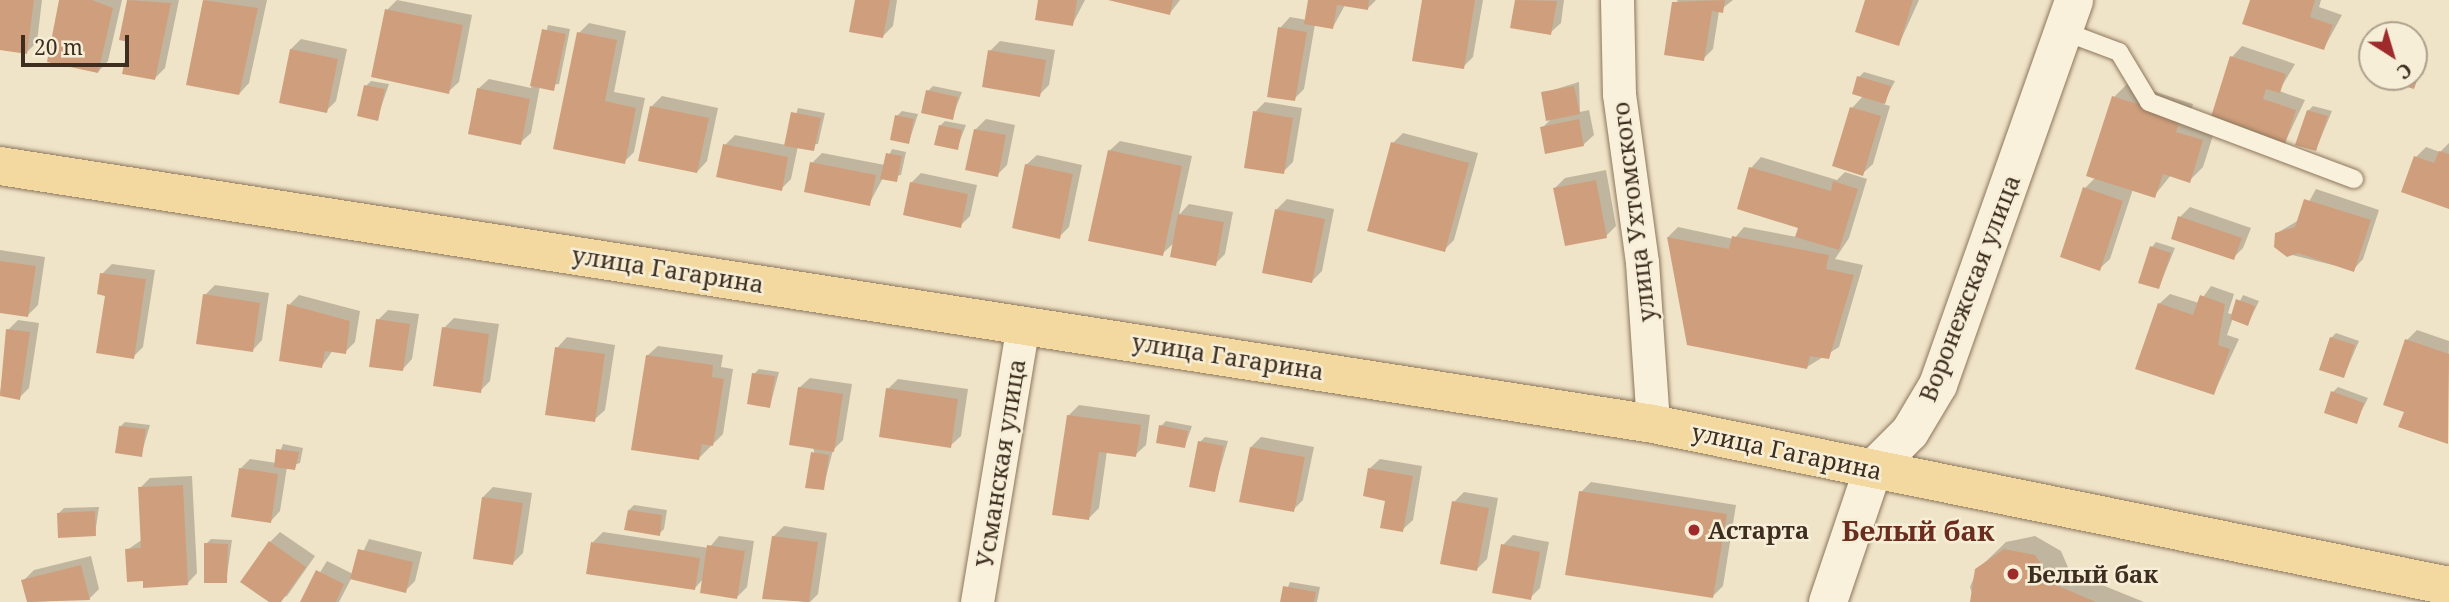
<!DOCTYPE html>
<meta charset="utf-8">
<style>
body{margin:0}
#map{position:relative;width:2449px;height:602px;overflow:hidden;background:#f0e4c8;font-family:"Noto Serif",serif}
div>[style]{position:absolute}
.shadow>*{inset:0;background:#0003}
.building>*{inset:0;background:#cf9f7d}
.roads{filter:drop-shadow(0 0 2px #8d765c) drop-shadow(0 0 2px #8d765c)}
.service>*{height:18px;margin:-9px;padding:0 9px;transform-origin:9px;border-radius:9px;background:#faf1dc}
.minor>*{height:33px;margin:-16.5px;padding:0 16.5px;transform-origin:16.5px;border-radius:16.5px;background:#faf1dc}
.tertiary>*{height:38px;margin:-19px;padding:0 19px;transform-origin:19px;border-radius:19px;background:#faf1dc}
.secondary>*{height:38px;margin:-19px;padding:0 19px;transform-origin:19px;border-radius:19px;background:#faf1dc}
.primary>*{height:38px;margin:-19px;padding:0 19px;transform-origin:19px;border-radius:19px;background:#f3d9a0}
.dots>*{width:19px;height:19px;translate:-50% -50%;box-sizing:border-box;border:4px solid #f7eed8;border-radius:50%}
span{translate:-50% -50%;white-space:nowrap;text-align:center;line-height:1.15;-webkit-text-stroke:5px #f7eed8;paint-order:stroke}
.street-label{font-size:24px;color:#3d2e20}
.poi-label{font-size:24px;color:#3d2e20;font-weight:700}
.left{translate:0 -50%;text-align:left}
.quarter-label{font-size:28px;color:#6b2e1e;font-weight:700}
.north{position:absolute;left:2358px;top:21px;width:70px;height:70px;box-sizing:border-box;background:#f7eed8;border:2px solid #ada18e;border-radius:50%;rotate:143deg;font-size:19px;font-weight:700;line-height:28px;text-align:center;color:#3d2e20}
.north::after{content:'';display:block;margin:auto;width:24px;height:32px;background:#9e2a2b;clip-path:polygon(50% 0,100% 100%,50% 72%,0 100%)}
.scale{position:absolute;left:21px;top:35px;width:108px;height:32px;box-sizing:border-box;border:4px solid #3d2e20;border-top:0;padding-left:9px;font-size:21px;line-height:24px;white-space:nowrap;color:#3d2e20;-webkit-text-stroke:5px #f7eed8;paint-order:stroke}
</style>
<div id="map">
<div class="shadow">
<div style="clip-path:polygon(2px 0,42px 0,37px 42px,27px 52px,0 48px)"></div>
<div style="clip-path:polygon(61px 0,122px 0,108px 61px,98px 72px)"></div>
<div style="clip-path:polygon(129px 0,179px 0,165px 68px,155px 78px,131px 41px,121px 39px)"></div>
<div style="clip-path:polygon(205px 0,267px 0,249px 83px,239px 94px,188px 83px)"></div>
<div style="clip-path:polygon(397px 0,472px 15px,459px 82px,448px 92px,387px 10px)"></div>
<div style="clip-path:polygon(856px 0,897px 0,893px 26px,883px 36px)"></div>
<div style="clip-path:polygon(1040px 0,1085px 0,1072px 25px)"></div>
<div style="clip-path:polygon(1110px 0,1180px 0,1170px 13px)"></div>
<div style="clip-path:polygon(1310px 0,1376px 0,1367px 9px,1345px 5px,1333px 27px,1315px 24px,1304px 89px,1294px 99px,1280px 28px,1290px 17px,1307px 20px)"></div>
<div style="clip-path:polygon(1424px 0,1483px 0,1473px 57px,1463px 67px)"></div>
<div style="clip-path:polygon(1517px 0,1564px 0,1561px 23px,1550px 33px,1512px 27px)"></div>
<div style="clip-path:polygon(1677px 0,1733px 0,1719px 11px,1713px 49px,1703px 59px)"></div>
<div style="clip-path:polygon(1867px 0,1919px 0,1899px 44px)"></div>
<div style="clip-path:polygon(2252px 0,2321px 0,2319px 7px,2342px 15px,2324px 48px)"></div>
<div style="clip-path:polygon(589px 23px,626px 31px,614px 92px,645px 98px,634px 152px,624px 162px,579px 33px)"></div>
<div style="clip-path:polygon(548px 25px,570px 29px,559px 84px,540px 86px,531px 133px,520px 143px,478px 89px,489px 79px,531px 88px)"></div>
<div style="clip-path:polygon(301px 39px,347px 49px,336px 101px,326px 111px,291px 49px)"></div>
<div style="clip-path:polygon(1000px 41px,1055px 50px,1049px 85px,1039px 95px,990px 51px)"></div>
<div style="clip-path:polygon(2242px 46px,2295px 64px,2279px 91px,2305px 100px,2285px 142px,2212px 119px,2232px 57px)"></div>
<div style="clip-path:polygon(2372px 59px,2372px 74px,2368px 73px)"></div>
<div style="clip-path:polygon(2414px 60px,2425px 64px,2414px 87px,2381px 77px,2414px 77px)"></div>
<div style="clip-path:polygon(1864px 72px,1895px 81px,1883px 104px,1890px 106px,1873px 164px,1862px 174px,1852px 108px,1864px 95px,1859px 77px)"></div>
<div style="clip-path:polygon(371px 81px,389px 84px,377px 119px,366px 86px)"></div>
<div style="clip-path:polygon(1579px 82px,1580px 112px,1589px 110px,1594px 135px,1583px 145px,1542px 128px,1552px 118px,1543px 93px)"></div>
<div style="clip-path:polygon(2128px 83px,2193px 104px,2189px 118px,2216px 126px,2203px 167px,2189px 181px,2171px 175px,2154px 196px,2133px 189px,2110px 259px,2099px 269px,2085px 188px,2096px 177px,2114px 97px)"></div>
<div style="clip-path:polygon(933px 86px,962px 92px,952px 118px,928px 91px)"></div>
<div style="clip-path:polygon(662px 96px,718px 108px,707px 161px,697px 172px,651px 107px)"></div>
<div style="clip-path:polygon(1265px 102px,1302px 108px,1293px 162px,1283px 172px,1255px 112px)"></div>
<div style="clip-path:polygon(2313px 106px,2332px 111px,2316px 149px,2308px 111px)"></div>
<div style="clip-path:polygon(798px 108px,825px 113px,818px 144px,798px 146px,791px 179px,781px 189px,725px 145px,735px 135px,786px 145px)"></div>
<div style="clip-path:polygon(902px 111px,918px 114px,909px 142px,897px 116px)"></div>
<div style="clip-path:polygon(986px 119px,1015px 125px,1007px 165px,997px 175px,975px 130px)"></div>
<div style="clip-path:polygon(945px 121px,966px 125px,957px 148px,940px 126px)"></div>
<div style="clip-path:polygon(1403px 133px,1478px 153px,1454px 240px,1444px 250px,1393px 143px)"></div>
<div style="clip-path:polygon(1120px 141px,1192px 156px,1179px 215px,1189px 204px,1233px 212px,1225px 254px,1215px 264px,1175px 242px,1162px 254px,1109px 151px)"></div>
<div style="clip-path:polygon(2449px 143px,2449px 207px,2416px 157px,2426px 147px,2440px 152px)"></div>
<div style="clip-path:polygon(892px 149px,906px 152px,901px 175px,883px 178px,869px 204px,812px 163px,822px 153px,885px 165px)"></div>
<div style="clip-path:polygon(1037px 155px,1082px 165px,1069px 227px,1059px 237px,1026px 165px)"></div>
<div style="clip-path:polygon(1761px 157px,1837px 180px,1845px 172px,1867px 179px,1849px 238px,1835px 259px,1863px 265px,1839px 347px,1807px 367px,1689px 343px,1668px 237px,1678px 227px,1734px 239px,1744px 227px,1797px 237px,1800px 227px,1739px 208px,1751px 168px)"></div>
<div style="clip-path:polygon(1606px 170px,1616px 226px,1606px 236px,1555px 188px,1565px 178px)"></div>
<div style="clip-path:polygon(921px 173px,977px 185px,970px 216px,960px 226px,911px 183px)"></div>
<div style="clip-path:polygon(2316px 189px,2379px 210px,2363px 259px,2353px 270px,2280px 252px,2277px 233px,2299px 220px)"></div>
<div style="clip-path:polygon(1287px 199px,1334px 209px,1322px 271px,1312px 281px,1277px 209px)"></div>
<div style="clip-path:polygon(2190px 207px,2251px 228px,2243px 248px,2233px 258px,2180px 217px)"></div>
<div style="clip-path:polygon(2156px 242px,2175px 248px,2159px 287px,2152px 247px)"></div>
<div style="clip-path:polygon(0 250px,45px 257px,38px 305px,28px 315px,0 311px)"></div>
<div style="clip-path:polygon(112px 264px,155px 270px,143px 347px,133px 357px,102px 274px)"></div>
<div style="clip-path:polygon(215px 285px,269px 293px,262px 340px,252px 351px,205px 295px)"></div>
<div style="clip-path:polygon(2211px 286px,2234px 294px,2228px 313px,2233px 315px,2243px 295px,2259px 301px,2248px 324px,2233px 318px,2227px 335px,2239px 339px,2214px 393px,2159px 304px,2170px 294px,2199px 303px)"></div>
<div style="clip-path:polygon(299px 295px,360px 311px,355px 342px,345px 352px,333px 350px,322px 366px,289px 305px)"></div>
<div style="clip-path:polygon(388px 310px,419px 314px,412px 359px,402px 370px,378px 320px)"></div>
<div style="clip-path:polygon(454px 318px,499px 324px,490px 381px,480px 391px,444px 328px)"></div>
<div style="clip-path:polygon(18px 320px,39px 323px,29px 388px,19px 398px,0 394px,8px 330px)"></div>
<div style="clip-path:polygon(2417px 330px,2449px 341px,2447px 442px,2406px 411px,2407px 340px)"></div>
<div style="clip-path:polygon(2336px 333px,2359px 341px,2344px 376px,2331px 338px)"></div>
<div style="clip-path:polygon(567px 337px,615px 345px,605px 410px,594px 420px,557px 348px)"></div>
<div style="clip-path:polygon(658px 346px,723px 355px,721px 367px,733px 369px,723px 434px,699px 458px,647px 356px)"></div>
<div style="clip-path:polygon(759px 369px,779px 372px,770px 406px,754px 374px)"></div>
<div style="clip-path:polygon(810px 378px,852px 384px,843px 440px,833px 450px,823px 489px,799px 388px)"></div>
<div style="clip-path:polygon(898px 379px,968px 389px,961px 436px,950px 446px,888px 389px)"></div>
<div style="clip-path:polygon(2338px 387px,2368px 398px,2356px 422px,2333px 392px)"></div>
<div style="clip-path:polygon(1079px 405px,1150px 415px,1146px 445px,1135px 455px,1107px 451px,1099px 508px,1089px 518px,1068px 416px)"></div>
<div style="clip-path:polygon(1166px 421px,1192px 426px,1185px 446px,1161px 426px)"></div>
<div style="clip-path:polygon(125px 422px,150px 425px,141px 455px,120px 427px)"></div>
<div style="clip-path:polygon(1205px 437px,1228px 441px,1214px 490px,1200px 442px)"></div>
<div style="clip-path:polygon(1261px 437px,1314px 447px,1303px 500px,1293px 510px,1251px 447px)"></div>
<div style="clip-path:polygon(283px 444px,303px 448px,300px 463px,287px 467px,280px 511px,270px 522px,240px 469px,250px 459px,276px 463px)"></div>
<div style="clip-path:polygon(1380px 459px,1422px 466px,1413px 520px,1402px 530px,1369px 469px)"></div>
<div style="clip-path:polygon(192px 476px,197px 573px,187px 584px,144px 579px,127px 550px,143px 539px,140px 488px,150px 478px)"></div>
<div style="clip-path:polygon(1591px 482px,1736px 505px,1723px 586px,1713px 596px,1581px 492px)"></div>
<div style="clip-path:polygon(493px 487px,532px 493px,523px 553px,513px 563px,483px 497px)"></div>
<div style="clip-path:polygon(1464px 492px,1498px 498px,1487px 559px,1477px 569px,1454px 502px)"></div>
<div style="clip-path:polygon(634px 505px,667px 510px,664px 529px,659px 534px,629px 510px)"></div>
<div style="clip-path:polygon(99px 507px,95px 534px,59px 513px,64px 508px)"></div>
<div style="clip-path:polygon(784px 526px,827px 533px,818px 594px,810px 602px,764px 598px,774px 536px)"></div>
<div style="clip-path:polygon(280px 532px,315px 556px,287px 596px,272px 602px,270px 542px)"></div>
<div style="clip-path:polygon(603px 532px,709px 548px,719px 536px,754px 541px,747px 587px,737px 597px,704px 578px,695px 588px,593px 542px)"></div>
<div style="clip-path:polygon(1513px 535px,1549px 542px,1540px 588px,1530px 598px,1503px 545px)"></div>
<div style="clip-path:polygon(2035px 536px,2061px 551px,2070px 572px,2144px 602px,1975px 602px,1970px 587px,1977px 570px,2006px 542px)"></div>
<div style="clip-path:polygon(211px 539px,232px 540px,226px 582px,206px 544px)"></div>
<div style="clip-path:polygon(369px 539px,422px 552px,415px 581px,405px 591px,352px 577px,339px 602px,302px 602px,327px 561px,353px 574px)"></div>
<div style="clip-path:polygon(91px 556px,99px 589px,89px 599px,29px 602px,23px 581px,34px 570px)"></div>
<div style="clip-path:polygon(1290px 582px,1320px 587px,1317px 602px,1282px 602px)"></div>
</div>
<div class="building">
<div style="clip-path:polygon(0 0,34px 0,27px 54px,0 50px)"></div>
<div style="clip-path:polygon(59px 0,92px 0,113px 8px,98px 73px,47px 62px)"></div>
<div style="clip-path:polygon(127px 0,171px 3px,155px 80px,122px 74px,129px 42px,119px 40px)"></div>
<div style="clip-path:polygon(203px 0,258px 8px,239px 95px,186px 85px)"></div>
<div style="clip-path:polygon(855px 0,890px 0,883px 38px,849px 32px)"></div>
<div style="clip-path:polygon(1038px 0,1077px 0,1073px 26px,1035px 20px)"></div>
<div style="clip-path:polygon(1108px 0,1173px 0,1170px 15px)"></div>
<div style="clip-path:polygon(1308px 0,1369px 0,1368px 10px,1337px 5px,1333px 29px,1304px 24px)"></div>
<div style="clip-path:polygon(1422px 0,1475px 0,1464px 69px,1412px 61px)"></div>
<div style="clip-path:polygon(1515px 0,1557px 1px,1551px 35px,1510px 28px)"></div>
<div style="clip-path:polygon(1725px 0,1723px 13px,1712px 11px,1704px 61px,1664px 55px,1672px 2px)"></div>
<div style="clip-path:polygon(1865px 0,1913px 0,1899px 46px,1855px 32px)"></div>
<div style="clip-path:polygon(2250px 0,2315px 0,2310px 17px,2333px 25px,2324px 50px,2242px 24px)"></div>
<div style="clip-path:polygon(385px 9px,463px 25px,449px 94px,371px 77px)"></div>
<div style="clip-path:polygon(1278px 27px,1307px 32px,1295px 101px,1267px 97px)"></div>
<div style="clip-path:polygon(542px 29px,566px 34px,554px 91px,530px 86px)"></div>
<div style="clip-path:polygon(577px 32px,617px 40px,605px 101px,636px 108px,625px 164px,553px 149px)"></div>
<div style="clip-path:polygon(290px 49px,338px 59px,327px 113px,279px 103px)"></div>
<div style="clip-path:polygon(988px 50px,1046px 60px,1040px 97px,982px 87px)"></div>
<div style="clip-path:polygon(2230px 56px,2286px 74px,2280px 93px,2266px 89px,2263px 99px,2296px 110px,2285px 144px,2210px 120px)"></div>
<div style="clip-path:polygon(2414px 66px,2421px 69px,2414px 89px,2377px 78px,2414px 77px)"></div>
<div style="clip-path:polygon(1857px 76px,1891px 86px,1885px 104px,1852px 94px)"></div>
<div style="clip-path:polygon(364px 85px,385px 89px,378px 121px,357px 116px)"></div>
<div style="clip-path:polygon(1574px 86px,1580px 114px,1546px 121px,1541px 92px)"></div>
<div style="clip-path:polygon(477px 88px,530px 99px,521px 145px,468px 134px)"></div>
<div style="clip-path:polygon(926px 90px,958px 97px,953px 120px,921px 113px)"></div>
<div style="clip-path:polygon(2112px 96px,2181px 118px,2176px 132px,2203px 140px,2190px 183px,2163px 174px,2155px 198px,2086px 176px)"></div>
<div style="clip-path:polygon(650px 106px,709px 118px,697px 173px,638px 161px)"></div>
<div style="clip-path:polygon(1850px 107px,1881px 116px,1863px 176px,1832px 166px)"></div>
<div style="clip-path:polygon(2307px 110px,2328px 116px,2316px 151px,2295px 145px)"></div>
<div style="clip-path:polygon(1253px 111px,1293px 118px,1284px 174px,1244px 168px)"></div>
<div style="clip-path:polygon(791px 112px,821px 118px,814px 151px,784px 146px)"></div>
<div style="clip-path:polygon(895px 115px,914px 119px,909px 144px,890px 140px)"></div>
<div style="clip-path:polygon(1579px 119px,1584px 146px,1545px 154px,1540px 127px)"></div>
<div style="clip-path:polygon(939px 125px,962px 130px,958px 150px,934px 145px)"></div>
<div style="clip-path:polygon(974px 129px,1006px 135px,998px 177px,965px 170px)"></div>
<div style="clip-path:polygon(1391px 142px,1469px 163px,1445px 252px,1367px 231px)"></div>
<div style="clip-path:polygon(723px 144px,788px 157px,782px 191px,716px 177px)"></div>
<div style="clip-path:polygon(1108px 150px,1182px 166px,1163px 256px,1088px 241px)"></div>
<div style="clip-path:polygon(2439px 151px,2449px 154px,2449px 209px,2401px 192px,2414px 156px,2434px 163px)"></div>
<div style="clip-path:polygon(886px 153px,902px 156px,897px 182px,880px 179px)"></div>
<div style="clip-path:polygon(810px 162px,876px 175px,870px 206px,804px 192px)"></div>
<div style="clip-path:polygon(1025px 164px,1073px 174px,1060px 239px,1012px 228px)"></div>
<div style="clip-path:polygon(1749px 167px,1831px 191px,1833px 181px,1858px 189px,1839px 250px,1795px 237px,1798px 228px,1737px 209px)"></div>
<div style="clip-path:polygon(1596px 180px,1607px 238px,1565px 246px,1553px 188px)"></div>
<div style="clip-path:polygon(910px 182px,968px 194px,961px 228px,903px 215px)"></div>
<div style="clip-path:polygon(2083px 187px,2123px 201px,2100px 271px,2060px 257px)"></div>
<div style="clip-path:polygon(2304px 199px,2371px 220px,2354px 272px,2298px 253px,2287px 257px,2274px 247px,2275px 233px,2295px 227px)"></div>
<div style="clip-path:polygon(1275px 209px,1325px 219px,1312px 283px,1262px 273px)"></div>
<div style="clip-path:polygon(1178px 214px,1224px 222px,1216px 266px,1170px 257px)"></div>
<div style="clip-path:polygon(2178px 216px,2242px 238px,2234px 260px,2171px 239px)"></div>
<div style="clip-path:polygon(1732px 236px,1829px 255px,1826px 269px,1854px 275px,1829px 359px,1810px 356px,1807px 369px,1687px 345px,1667px 237px,1729px 249px)"></div>
<div style="clip-path:polygon(2150px 246px,2171px 253px,2159px 289px,2138px 283px)"></div>
<div style="clip-path:polygon(0 261px,36px 266px,28px 317px,0 313px)"></div>
<div style="clip-path:polygon(100px 273px,146px 279px,134px 359px,96px 353px,105px 296px,97px 294px)"></div>
<div style="clip-path:polygon(203px 294px,260px 303px,253px 352px,196px 344px)"></div>
<div style="clip-path:polygon(2200px 295px,2225px 304px,2218px 345px,2230px 349px,2214px 395px,2135px 369px,2158px 303px,2193px 315px)"></div>
<div style="clip-path:polygon(2236px 299px,2255px 306px,2248px 326px,2230px 319px)"></div>
<div style="clip-path:polygon(287px 304px,350px 321px,346px 354px,325px 351px,322px 368px,279px 361px)"></div>
<div style="clip-path:polygon(376px 319px,410px 324px,403px 371px,369px 367px)"></div>
<div style="clip-path:polygon(442px 327px,489px 334px,481px 393px,433px 386px)"></div>
<div style="clip-path:polygon(6px 329px,30px 332px,20px 400px,0 396px)"></div>
<div style="clip-path:polygon(2330px 337px,2355px 345px,2344px 378px,2319px 370px)"></div>
<div style="clip-path:polygon(2405px 339px,2449px 354px,2448px 444px,2398px 427px,2404px 412px,2383px 405px)"></div>
<div style="clip-path:polygon(555px 347px,605px 354px,595px 422px,545px 415px)"></div>
<div style="clip-path:polygon(646px 355px,713px 365px,712px 377px,724px 379px,713px 446px,702px 444px,699px 460px,631px 450px)"></div>
<div style="clip-path:polygon(752px 373px,775px 376px,770px 408px,747px 404px)"></div>
<div style="clip-path:polygon(798px 387px,843px 394px,834px 452px,789px 445px)"></div>
<div style="clip-path:polygon(886px 388px,958px 399px,951px 448px,879px 437px)"></div>
<div style="clip-path:polygon(2331px 391px,2364px 403px,2357px 424px,2324px 413px)"></div>
<div style="clip-path:polygon(1067px 415px,1141px 425px,1136px 457px,1099px 452px,1089px 520px,1052px 515px)"></div>
<div style="clip-path:polygon(1159px 425px,1188px 431px,1185px 448px,1156px 443px)"></div>
<div style="clip-path:polygon(119px 426px,146px 429px,142px 457px,115px 453px)"></div>
<div style="clip-path:polygon(1198px 441px,1224px 446px,1215px 492px,1189px 487px)"></div>
<div style="clip-path:polygon(1250px 447px,1305px 457px,1294px 512px,1239px 502px)"></div>
<div style="clip-path:polygon(276px 449px,299px 452px,295px 470px,274px 467px)"></div>
<div style="clip-path:polygon(811px 452px,829px 455px,824px 490px,805px 488px)"></div>
<div style="clip-path:polygon(239px 468px,278px 474px,271px 523px,231px 517px)"></div>
<div style="clip-path:polygon(1368px 468px,1413px 476px,1403px 532px,1380px 528px,1385px 501px,1363px 496px)"></div>
<div style="clip-path:polygon(183px 485px,188px 585px,143px 588px,143px 581px,127px 582px,125px 549px,141px 548px,138px 487px)"></div>
<div style="clip-path:polygon(1579px 491px,1727px 514px,1713px 598px,1565px 575px)"></div>
<div style="clip-path:polygon(482px 497px,523px 503px,513px 565px,473px 559px)"></div>
<div style="clip-path:polygon(1452px 501px,1489px 508px,1477px 571px,1440px 564px)"></div>
<div style="clip-path:polygon(628px 510px,662px 515px,660px 536px,624px 530px)"></div>
<div style="clip-path:polygon(95px 511px,96px 536px,58px 538px,57px 513px)"></div>
<div style="clip-path:polygon(772px 536px,818px 542px,809px 602px,762px 599px)"></div>
<div style="clip-path:polygon(269px 541px,306px 567px,281px 602px,269px 602px,240px 582px)"></div>
<div style="clip-path:polygon(591px 542px,700px 558px,695px 590px,586px 574px)"></div>
<div style="clip-path:polygon(204px 543px,228px 544px,227px 583px,204px 583px)"></div>
<div style="clip-path:polygon(1501px 544px,1540px 552px,1531px 600px,1492px 593px)"></div>
<div style="clip-path:polygon(707px 545px,745px 551px,737px 599px,700px 593px)"></div>
<div style="clip-path:polygon(358px 549px,413px 562px,406px 593px,350px 579px)"></div>
<div style="clip-path:polygon(2004px 549px,2035px 555px,2056px 585px,2096px 602px,1970px 602px,1975px 569px)"></div>
<div style="clip-path:polygon(81px 565px,90px 600px,27px 602px,21px 580px)"></div>
<div style="clip-path:polygon(316px 570px,344px 584px,336px 602px,300px 602px)"></div>
<div style="clip-path:polygon(1283px 586px,1316px 592px,1314px 602px,1280px 602px)"></div>
</div>
<div class="roads">
<div class="service">
<div style="left:2063px;top:31px;width:60px;rotate:20.6deg"></div>
<div style="left:2119px;top:52px;width:58px;rotate:59deg"></div>
<div style="left:2149px;top:102px;width:219px;rotate:20.6deg"></div>
</div>
<div class="minor">
<div style="left:1617px;top:0;width:94px;rotate:88.8deg"></div>
<div style="left:1619px;top:94px;width:170px;rotate:82.2deg"></div>
<div style="left:1642px;top:262px;width:162px;rotate:86.1deg"></div>
<div style="left:977px;top:602px;width:282px;rotate:-80.6deg"></div>
</div>
<div class="tertiary">
<div style="left:1873px;top:469px;width:52px;rotate:-45deg"></div>
<div style="left:1910px;top:432px;width:55px;rotate:-59.2deg"></div>
<div style="left:1938px;top:385px;width:408px;rotate:-70.5deg"></div>
</div>
<div class="secondary">
<div style="left:1828px;top:602px;width:140px;rotate:-71.3deg"></div>
</div>
<div class="primary">
<div style="left:0;top:166px;width:1673px;rotate:8.87deg"></div>
<div style="left:1653px;top:424px;width:812px;rotate:11.5deg"></div>
</div>
</div>
<div class="dots">
<div style="left:1694px;top:530px;background:#9e2a2b"></div>
<div style="left:2013px;top:574px;background:#9e2a2b"></div>
</div>
<div class="street-label">
<span style="left:1633px;top:212px;rotate:-97deg">улица Ухтомского</span>
<span style="left:668px;top:269px;rotate:9deg">улица Гагарина</span>
<span style="left:1969px;top:288px;rotate:-69deg">Воронежская улица</span>
<span style="left:1228px;top:356px;rotate:9deg">улица Гагарина</span>
<span style="left:1787px;top:451px;rotate:12deg">улица Гагарина</span>
<span style="left:1000px;top:463px;rotate:-81deg">Усманская улица</span>
</div>
<div class="poi-label">
<span class="left" style="left:1708px;top:530px">Астарта</span>
<span class="left" style="left:2027px;top:574px">Белый бак</span>
</div>
<div class="quarter-label">
<span style="left:1918px;top:530px">Белый бак</span>
</div>
<div class="north">С</div>
<div class="scale">20 m</div>
</div>
